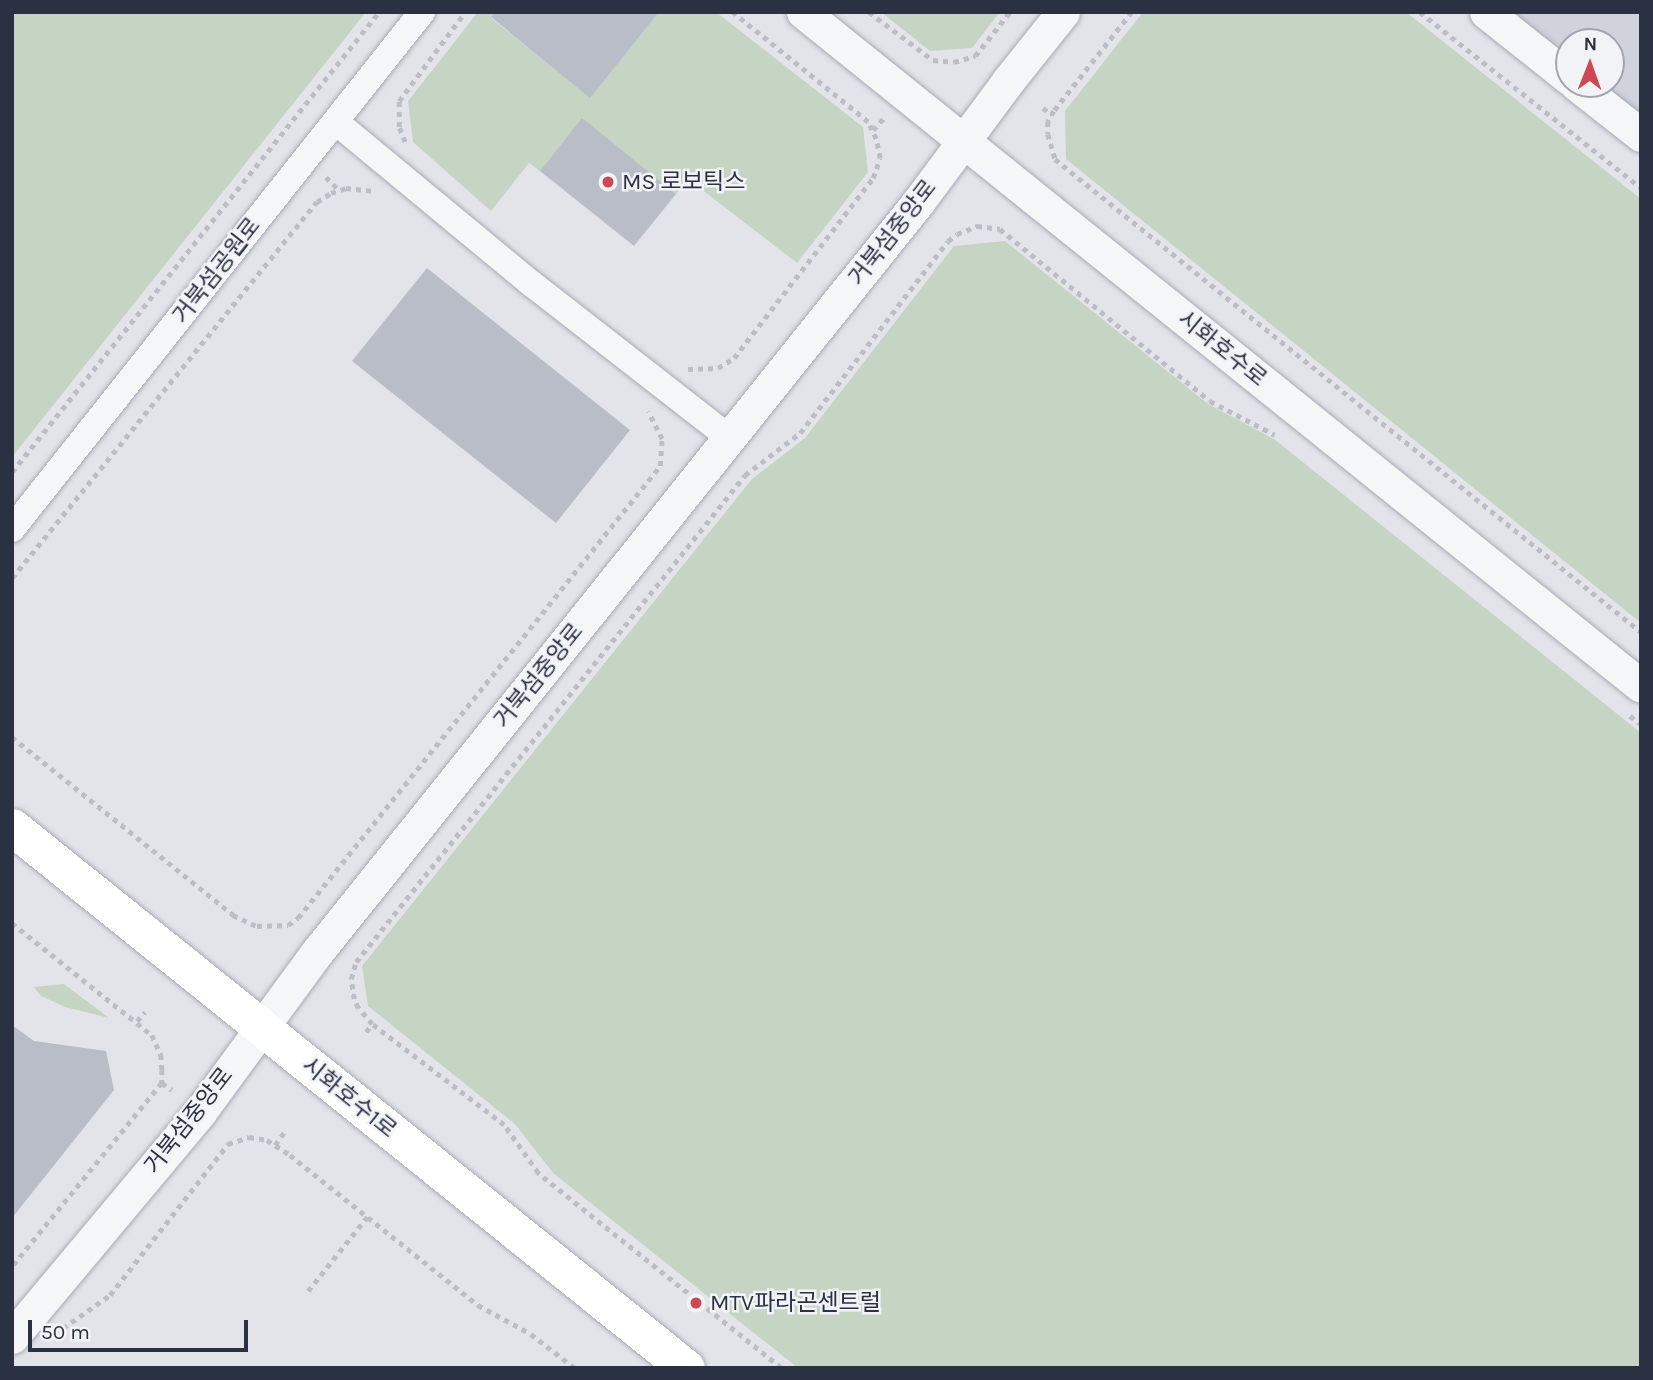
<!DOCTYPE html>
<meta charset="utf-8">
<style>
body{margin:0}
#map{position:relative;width:1653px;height:1380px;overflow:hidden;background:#e2e4ea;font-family:Karla,"Noto Sans KR",sans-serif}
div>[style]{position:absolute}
.built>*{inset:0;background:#d0d3dc}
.green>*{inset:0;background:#c6d4c3}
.building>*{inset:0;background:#b9bdc7}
.path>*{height:4.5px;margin-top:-2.25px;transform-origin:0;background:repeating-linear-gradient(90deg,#bbbfc5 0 5px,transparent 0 10px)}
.roads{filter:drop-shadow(0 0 2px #a7abb4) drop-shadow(0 0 2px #a7abb4)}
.minor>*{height:26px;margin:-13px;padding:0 13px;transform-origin:13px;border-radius:13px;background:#f4f6f8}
.tertiary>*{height:33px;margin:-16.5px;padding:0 16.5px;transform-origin:16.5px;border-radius:16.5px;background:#f4f6f8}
.secondary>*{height:37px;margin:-18.5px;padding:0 18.5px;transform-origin:18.5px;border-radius:18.5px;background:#fff}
.dots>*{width:19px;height:19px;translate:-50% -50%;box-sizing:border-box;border:4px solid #f1f3f7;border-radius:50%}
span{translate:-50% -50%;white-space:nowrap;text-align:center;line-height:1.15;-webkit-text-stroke:5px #f1f3f7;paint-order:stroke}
.poi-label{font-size:23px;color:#2a3142}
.left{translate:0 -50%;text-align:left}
.street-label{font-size:23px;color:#2a3142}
.frame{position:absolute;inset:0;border:14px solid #2a3142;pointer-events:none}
.north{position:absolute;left:1555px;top:28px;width:70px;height:70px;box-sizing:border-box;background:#f1f3f7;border:2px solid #a1a5af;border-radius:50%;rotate:1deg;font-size:19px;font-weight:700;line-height:28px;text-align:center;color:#2a3142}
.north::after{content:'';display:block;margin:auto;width:24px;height:32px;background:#cd4853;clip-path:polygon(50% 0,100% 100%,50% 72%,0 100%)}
.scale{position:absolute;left:28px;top:1320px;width:220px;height:32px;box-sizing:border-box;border:4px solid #2a3142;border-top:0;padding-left:9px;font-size:21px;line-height:24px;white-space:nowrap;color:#2a3142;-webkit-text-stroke:5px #f1f3f7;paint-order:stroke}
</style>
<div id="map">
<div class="built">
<div style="clip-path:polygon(1486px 12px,1641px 12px,1641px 135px,1576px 84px,1611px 84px,1611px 42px,1569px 42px,1569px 78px)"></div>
</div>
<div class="green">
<div style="clip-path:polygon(12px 12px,366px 12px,12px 457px)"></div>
<div style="clip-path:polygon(478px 12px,495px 12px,491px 18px,590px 97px,659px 12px,716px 12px,863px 127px,868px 172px,797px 263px,688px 179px,676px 194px,582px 119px,540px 171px,529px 163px,491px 211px,413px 142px,408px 101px)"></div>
<div style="clip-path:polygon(881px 12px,1000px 12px,972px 48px,930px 51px)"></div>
<div style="clip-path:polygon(1143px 12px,1406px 12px,1641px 199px,1641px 623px,1066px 159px,1065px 111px)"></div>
<div style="clip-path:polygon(1005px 241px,1208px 404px,1274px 439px,1641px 733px,1641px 1368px,798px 1368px,553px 1173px,515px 1124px,368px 1006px,362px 966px,752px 479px,805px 438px,954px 246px)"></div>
<div style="clip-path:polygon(64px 984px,109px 1018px,65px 1007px,41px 996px,34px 987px)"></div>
</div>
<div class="building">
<div style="clip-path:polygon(495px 12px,659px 12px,590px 98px,491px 17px)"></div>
<div style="clip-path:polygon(582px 118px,676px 194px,634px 246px,540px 171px)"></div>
<div style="clip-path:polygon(427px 268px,630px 430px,556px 523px,352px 361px)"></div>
<div style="clip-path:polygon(12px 1025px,34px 1041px,106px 1051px,114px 1090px,12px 1218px)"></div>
</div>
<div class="path">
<div style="left:869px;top:12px;width:80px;rotate:36.9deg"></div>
<div style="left:933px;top:60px;width:21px;rotate:5deg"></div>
<div style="left:954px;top:62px;width:22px;rotate:-16deg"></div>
<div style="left:975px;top:56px;width:56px;rotate:-51.5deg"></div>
<div style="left:1132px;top:12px;width:126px;rotate:128.2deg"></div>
<div style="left:1054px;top:111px;width:13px;rotate:119deg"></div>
<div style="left:1048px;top:122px;width:12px;rotate:90deg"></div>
<div style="left:1048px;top:134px;width:26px;rotate:74deg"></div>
<div style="left:1055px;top:159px;width:753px;rotate:38.91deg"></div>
<div style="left:1420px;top:12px;width:283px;rotate:38.5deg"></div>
<div style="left:1043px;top:108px;width:11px;rotate:34deg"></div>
<div style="left:873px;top:130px;width:15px;rotate:-48deg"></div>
<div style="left:405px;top:142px;width:16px;rotate:-112deg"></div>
<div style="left:399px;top:127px;width:26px;rotate:-90deg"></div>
<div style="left:399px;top:101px;width:111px;rotate:-53.4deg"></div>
<div style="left:326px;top:177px;width:18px;rotate:45deg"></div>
<div style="left:688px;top:369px;width:30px;rotate:-2deg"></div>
<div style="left:718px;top:368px;width:19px;rotate:-32deg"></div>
<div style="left:734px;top:358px;width:227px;rotate:-52.3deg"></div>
<div style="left:873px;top:178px;width:21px;rotate:-71deg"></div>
<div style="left:880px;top:158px;width:19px;rotate:-102deg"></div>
<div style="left:876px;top:139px;width:19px;rotate:-115deg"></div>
<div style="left:868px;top:122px;width:175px;rotate:-141deg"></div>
<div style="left:12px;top:472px;width:588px;rotate:-51.42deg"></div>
<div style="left:12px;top:578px;width:484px;rotate:-51deg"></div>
<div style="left:317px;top:202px;width:17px;rotate:-33deg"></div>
<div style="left:331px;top:193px;width:16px;rotate:-18deg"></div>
<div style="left:346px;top:188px;width:28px;rotate:6deg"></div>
<div style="left:1630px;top:716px;width:14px;rotate:36deg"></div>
<div style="left:12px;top:737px;width:284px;rotate:38.8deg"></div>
<div style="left:233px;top:915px;width:26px;rotate:25deg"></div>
<div style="left:257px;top:926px;width:31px;rotate:-2deg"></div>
<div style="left:288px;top:925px;width:12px;rotate:-35deg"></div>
<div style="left:298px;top:918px;width:579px;rotate:-51.31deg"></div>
<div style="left:660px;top:466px;width:27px;rotate:-86deg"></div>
<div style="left:662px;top:439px;width:31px;rotate:-117deg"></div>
<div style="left:12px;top:923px;width:179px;rotate:38.7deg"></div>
<div style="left:152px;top:1035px;width:22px;rotate:66deg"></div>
<div style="left:161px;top:1055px;width:15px;rotate:86deg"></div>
<div style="left:162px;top:1070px;width:13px;rotate:90deg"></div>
<div style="left:162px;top:1083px;width:237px;rotate:129.2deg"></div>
<div style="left:137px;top:1021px;width:12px;rotate:-48deg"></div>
<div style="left:366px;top:1032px;width:10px;rotate:-53deg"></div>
<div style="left:162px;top:1083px;width:12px;rotate:35deg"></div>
<div style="left:275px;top:1145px;width:19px;rotate:-54deg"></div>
<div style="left:308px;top:1291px;width:95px;rotate:-51.4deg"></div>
<div style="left:63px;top:1328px;width:57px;rotate:-35.1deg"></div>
<div style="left:110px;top:1295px;width:192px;rotate:-52deg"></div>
<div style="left:228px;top:1144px;width:22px;rotate:-18deg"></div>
<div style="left:249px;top:1137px;width:18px;rotate:9deg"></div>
<div style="left:267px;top:1140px;width:27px;rotate:33deg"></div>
<div style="left:290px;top:1155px;width:241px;rotate:38.6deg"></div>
<div style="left:478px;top:1305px;width:60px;rotate:28.7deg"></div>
<div style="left:531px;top:1334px;width:56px;rotate:37.7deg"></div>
<div style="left:781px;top:1368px;width:312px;rotate:-141.3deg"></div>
<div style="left:538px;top:1173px;width:59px;rotate:-125.3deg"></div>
<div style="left:504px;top:1125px;width:166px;rotate:-142.6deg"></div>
<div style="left:372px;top:1024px;width:21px;rotate:-131deg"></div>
<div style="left:358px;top:1008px;width:10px;rotate:-114deg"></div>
<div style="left:354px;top:999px;width:20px;rotate:-99deg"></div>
<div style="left:351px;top:979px;width:18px;rotate:-74deg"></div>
<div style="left:356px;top:962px;width:623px;rotate:-51.38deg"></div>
<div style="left:745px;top:475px;width:69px;rotate:-37.4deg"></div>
<div style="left:800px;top:433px;width:242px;rotate:-52.4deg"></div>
<div style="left:948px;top:241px;width:11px;rotate:-38deg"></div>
<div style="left:957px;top:234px;width:22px;rotate:-22deg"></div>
<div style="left:977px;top:226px;width:23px;rotate:7deg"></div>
<div style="left:1000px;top:229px;width:271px;rotate:39.3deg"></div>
<div style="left:1210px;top:401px;width:73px;rotate:27.6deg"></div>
</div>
<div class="roads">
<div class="minor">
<div style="left:336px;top:122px;width:254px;rotate:39.6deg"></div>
<div style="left:532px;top:284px;width:251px;rotate:37.9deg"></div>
<div style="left:12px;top:529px;width:660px;rotate:-51.58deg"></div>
</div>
<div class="tertiary">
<div style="left:803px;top:12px;width:1075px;rotate:38.81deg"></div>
<div style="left:1486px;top:12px;width:106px;rotate:38.5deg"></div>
<div style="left:1576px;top:84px;width:83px;rotate:38.1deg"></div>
<div style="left:12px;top:1337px;width:293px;rotate:-50.1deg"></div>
<div style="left:200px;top:1112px;width:200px;rotate:-53.8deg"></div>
<div style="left:318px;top:951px;width:961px;rotate:-51.29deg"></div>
<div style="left:919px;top:201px;width:149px;rotate:-53.4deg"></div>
<div style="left:1008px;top:81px;width:88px;rotate:-51.4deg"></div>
</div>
<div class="secondary">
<div style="left:12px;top:827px;width:864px;rotate:38.75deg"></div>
</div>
</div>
<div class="dots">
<div style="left:608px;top:182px;background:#cd4853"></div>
<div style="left:696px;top:1303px;background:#cd4853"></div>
</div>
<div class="poi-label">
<span class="left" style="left:622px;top:182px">MS 로보틱스</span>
<span class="left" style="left:710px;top:1303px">MTV파라곤센트럴</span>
</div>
<div class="street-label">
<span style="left:893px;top:233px;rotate:-52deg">거북섬중앙로</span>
<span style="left:217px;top:271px;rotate:-52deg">거북섬공원로</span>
<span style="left:1222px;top:349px;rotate:39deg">시화호수로</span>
<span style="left:539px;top:676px;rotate:-51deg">거북섬중앙로</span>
<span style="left:349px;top:1098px;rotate:39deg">시화호수1로</span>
<span style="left:189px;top:1121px;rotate:-52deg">거북섬중앙로</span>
</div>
<div class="frame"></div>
<div class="north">N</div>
<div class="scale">50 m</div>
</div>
